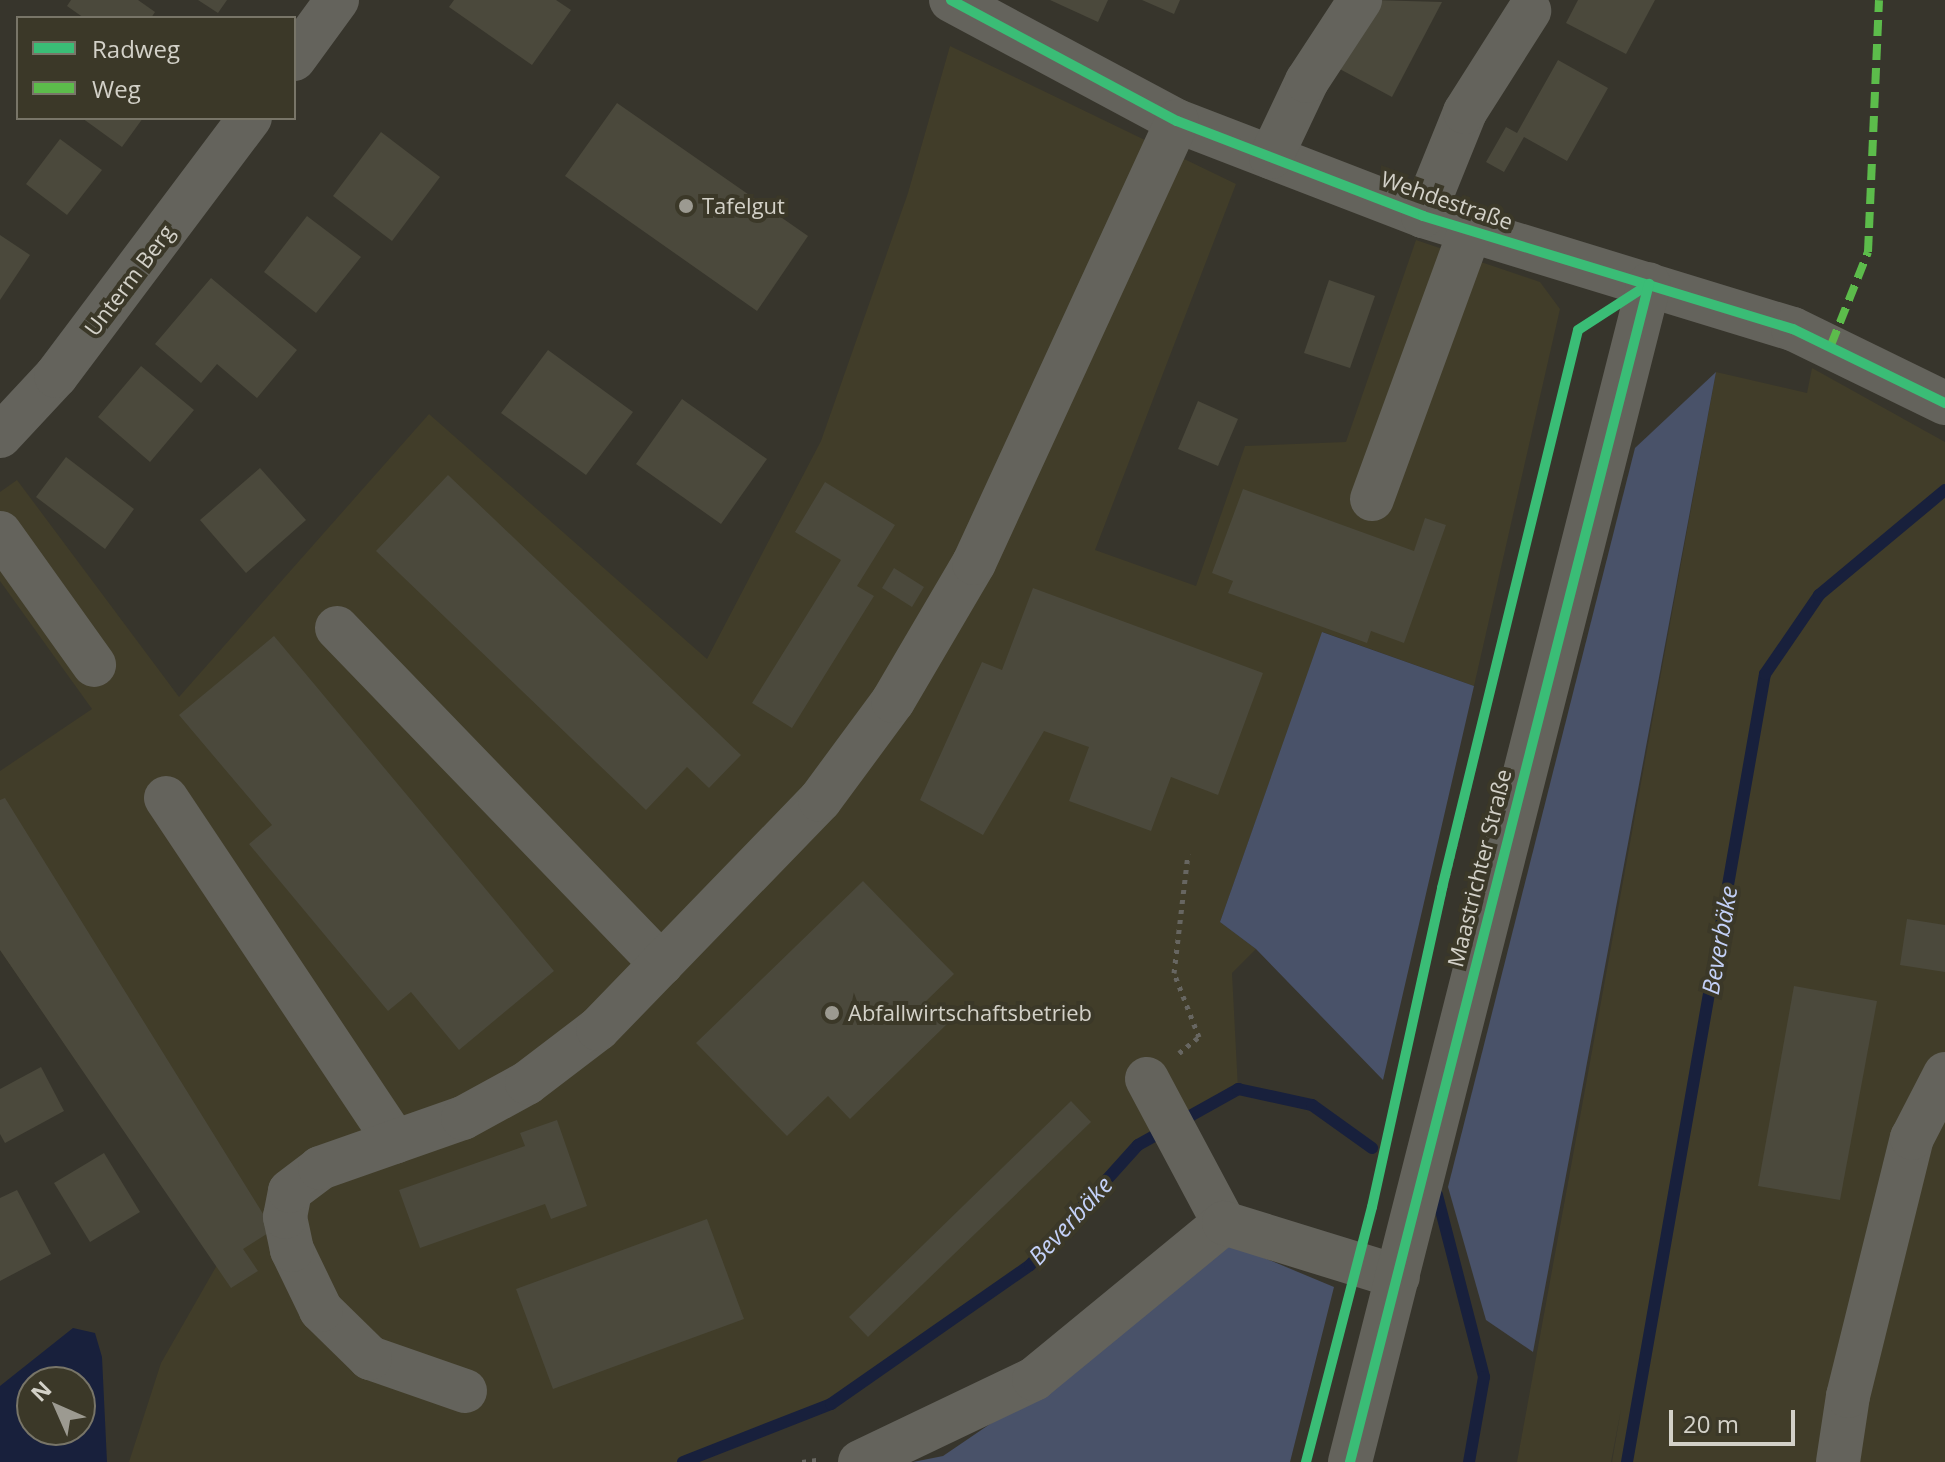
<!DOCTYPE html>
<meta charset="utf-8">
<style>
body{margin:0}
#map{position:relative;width:1945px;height:1462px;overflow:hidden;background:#37352c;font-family:"Open Sans",sans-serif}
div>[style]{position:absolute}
.built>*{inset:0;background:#413d29}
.green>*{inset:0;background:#495269}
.water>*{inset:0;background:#18203c}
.stream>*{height:12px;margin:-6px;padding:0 6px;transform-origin:6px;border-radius:6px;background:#18203c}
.building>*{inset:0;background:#4b493c}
.path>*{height:5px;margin-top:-2.5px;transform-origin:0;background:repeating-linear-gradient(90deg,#676661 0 4px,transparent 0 10px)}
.minor>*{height:44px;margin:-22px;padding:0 22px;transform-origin:22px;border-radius:22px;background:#64635c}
.quiet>*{height:8px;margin-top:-4px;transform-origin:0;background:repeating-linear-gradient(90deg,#5cbc4b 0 16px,transparent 0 24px)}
.cycleway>*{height:10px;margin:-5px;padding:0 5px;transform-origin:5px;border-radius:5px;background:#3abd76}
.dots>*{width:22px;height:22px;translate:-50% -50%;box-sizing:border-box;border:4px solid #3b3828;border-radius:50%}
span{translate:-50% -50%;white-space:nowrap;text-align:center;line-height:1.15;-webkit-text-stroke:8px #3b3828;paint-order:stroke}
.street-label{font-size:22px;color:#d3d1c8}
.poi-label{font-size:22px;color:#d3d1c8}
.left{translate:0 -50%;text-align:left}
.water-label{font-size:24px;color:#c3d0f7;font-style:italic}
.legend{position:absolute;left:16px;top:16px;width:280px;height:104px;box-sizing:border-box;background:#3b3828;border:2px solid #787568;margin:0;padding:10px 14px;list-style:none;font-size:24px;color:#d3d1c8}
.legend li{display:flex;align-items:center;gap:16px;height:40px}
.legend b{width:40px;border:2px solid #787568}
.north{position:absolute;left:16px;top:1366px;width:80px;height:80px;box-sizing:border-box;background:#3b3828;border:2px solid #787568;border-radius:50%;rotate:315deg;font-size:22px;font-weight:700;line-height:32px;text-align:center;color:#d3d1c8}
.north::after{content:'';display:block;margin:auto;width:28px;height:36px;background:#9c9a91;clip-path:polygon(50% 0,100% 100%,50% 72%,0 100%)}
.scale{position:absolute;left:1669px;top:1410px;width:126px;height:36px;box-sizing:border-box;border:4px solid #d3d1c8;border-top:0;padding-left:10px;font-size:24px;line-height:28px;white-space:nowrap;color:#d3d1c8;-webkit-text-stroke:6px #3b3828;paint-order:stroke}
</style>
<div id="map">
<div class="built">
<div style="clip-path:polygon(950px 46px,1236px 184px,1095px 550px,1196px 586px,1245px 446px,1346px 442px,1416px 240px,1540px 282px,1560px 309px,1474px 686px,1323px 632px,1220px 922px,1256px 949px,1232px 973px,1238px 1089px,1138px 1145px,1030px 1265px,831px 1403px,683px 1462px,129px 1462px,161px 1363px,217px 1265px,0 950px,0 771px,92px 709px,0 581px,0 492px,17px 480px,179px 697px,429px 414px,707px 659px,821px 441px,908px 193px)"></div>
<div style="clip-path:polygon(1812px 368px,1945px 442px,1945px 1462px,1612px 1462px,1621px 1409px,1611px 1462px,1517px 1462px,1716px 372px,1807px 393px)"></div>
</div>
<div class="green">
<div style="clip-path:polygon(1716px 372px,1533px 1352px,1486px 1320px,1448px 1187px,1635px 448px)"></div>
<div style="clip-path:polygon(1322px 632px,1474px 686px,1383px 1080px,1256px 949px,1220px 922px)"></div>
<div style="clip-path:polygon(1226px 1242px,1334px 1287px,1290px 1462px,913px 1462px,943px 1456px,1037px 1392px)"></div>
</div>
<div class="water">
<div style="clip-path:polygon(evenodd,73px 1328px,95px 1333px,102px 1357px,107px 1462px,0 1462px,0 1386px,73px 1328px,32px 1382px,80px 1382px,80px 1430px,32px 1430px,32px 1382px)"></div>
</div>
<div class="stream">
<div style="left:1437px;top:1195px;width:188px;rotate:75.5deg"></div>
<div style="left:1484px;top:1377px;width:86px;rotate:100deg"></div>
<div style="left:683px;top:1462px;width:159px;rotate:-21.4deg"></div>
<div style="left:831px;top:1404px;width:243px;rotate:-34.9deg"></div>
<div style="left:1030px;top:1265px;width:161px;rotate:-48deg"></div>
<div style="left:1138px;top:1145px;width:115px;rotate:-29.2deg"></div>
<div style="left:1238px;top:1089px;width:76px;rotate:12.2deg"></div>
<div style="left:1312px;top:1105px;width:74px;rotate:35.6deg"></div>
<div style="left:1627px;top:1462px;width:800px;rotate:-80.07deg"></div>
<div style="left:1765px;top:674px;width:96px;rotate:-55.6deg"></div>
<div style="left:1819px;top:595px;width:164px;rotate:-39.8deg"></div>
</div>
<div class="building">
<div style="clip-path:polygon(71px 0,138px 0,155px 12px,151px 18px,84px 18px,67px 6px)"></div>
<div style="clip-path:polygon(198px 0,227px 0,218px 13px)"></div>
<div style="clip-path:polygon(454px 0,556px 0,571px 10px,532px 65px,449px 7px)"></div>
<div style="clip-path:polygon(1050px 0,1108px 0,1098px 22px)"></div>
<div style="clip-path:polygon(1142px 0,1180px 0,1174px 14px)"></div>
<div style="clip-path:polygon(1372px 0,1442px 2px,1392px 97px,1336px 67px)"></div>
<div style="clip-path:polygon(1578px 0,1655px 0,1626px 54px,1566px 23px)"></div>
<div style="clip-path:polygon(1558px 60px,1608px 88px,1567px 161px,1524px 137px,1504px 172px,1486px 162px,1506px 127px,1517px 133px)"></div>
<div style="clip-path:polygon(617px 103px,808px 236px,757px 311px,565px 176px)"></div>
<div style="clip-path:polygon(82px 118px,143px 118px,122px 147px)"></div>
<div style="clip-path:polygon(381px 132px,440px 177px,392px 241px,333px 196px)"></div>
<div style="clip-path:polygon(60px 139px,102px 170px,67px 215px,26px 184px)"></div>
<div style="clip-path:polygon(307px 216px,361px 257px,316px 313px,264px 272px)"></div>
<div style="clip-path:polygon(0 235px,30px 255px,0 300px)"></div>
<div style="clip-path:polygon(211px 278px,297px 350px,257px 398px,217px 364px,201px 383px,155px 344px)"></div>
<div style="clip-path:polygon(1329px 280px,1375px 296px,1350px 368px,1304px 353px)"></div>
<div style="clip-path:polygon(548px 350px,633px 412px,586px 475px,501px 413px)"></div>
<div style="clip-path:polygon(141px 366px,194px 410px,150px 462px,98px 417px)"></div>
<div style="clip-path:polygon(682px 399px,767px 459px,721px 524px,636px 464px)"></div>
<div style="clip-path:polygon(1198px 401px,1238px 419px,1218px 466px,1178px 449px)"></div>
<div style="clip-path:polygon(66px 457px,134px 509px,105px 549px,36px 497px)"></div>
<div style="clip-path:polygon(260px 468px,306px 520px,246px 573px,200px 520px)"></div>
<div style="clip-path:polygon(448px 475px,741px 755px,709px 788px,687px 767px,646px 810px,376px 551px)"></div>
<div style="clip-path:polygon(825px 482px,895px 525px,857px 586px,874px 596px,792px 728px,752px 703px,841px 560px,795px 532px)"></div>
<div style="clip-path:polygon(1243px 489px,1414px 551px,1425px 518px,1446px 525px,1404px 643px,1371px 631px,1367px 643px,1228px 593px,1233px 581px,1212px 573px)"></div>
<div style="clip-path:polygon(894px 568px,924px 587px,912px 607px,882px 588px)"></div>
<div style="clip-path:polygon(1033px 588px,1263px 673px,1218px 795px,1171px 777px,1151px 831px,1069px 801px,1089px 747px,1044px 731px,983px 835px,920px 800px,982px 662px,1002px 670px)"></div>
<div style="clip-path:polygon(274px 636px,554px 971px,459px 1050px,411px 992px,388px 1011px,249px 844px,272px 825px,179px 715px)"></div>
<div style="clip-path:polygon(5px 798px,273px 1230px,243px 1249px,258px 1271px,231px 1288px,0 950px,0 800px)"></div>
<div style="clip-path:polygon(863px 881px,954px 974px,925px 1002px,947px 1024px,850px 1119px,828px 1096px,787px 1136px,696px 1043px)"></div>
<div style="clip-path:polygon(1907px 919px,1945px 925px,1945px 972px,1900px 965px)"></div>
<div style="clip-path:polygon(1794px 986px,1877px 1001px,1840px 1200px,1758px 1186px)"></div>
<div style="clip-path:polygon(41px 1067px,64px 1111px,5px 1143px,0 1134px,0 1089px)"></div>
<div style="clip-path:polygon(1071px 1101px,1091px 1122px,868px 1337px,849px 1317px)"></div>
<div style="clip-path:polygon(557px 1120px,587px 1206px,551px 1219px,545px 1204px,420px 1248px,399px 1190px,525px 1146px,520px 1133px)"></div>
<div style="clip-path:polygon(104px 1153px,140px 1212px,90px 1242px,54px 1183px)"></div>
<div style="clip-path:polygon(17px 1190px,51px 1254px,0 1281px,0 1198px)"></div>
<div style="clip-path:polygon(707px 1219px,744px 1319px,553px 1389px,516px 1289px)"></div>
</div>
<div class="path">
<div style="left:1179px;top:1053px;width:26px;rotate:-39deg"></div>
<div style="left:1199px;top:1037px;width:69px;rotate:-111.3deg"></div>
<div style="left:1174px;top:973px;width:120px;rotate:-83.3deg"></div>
<div style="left:1396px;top:1091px;width:782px;rotate:-76.55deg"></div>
<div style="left:1578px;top:330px;width:19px;rotate:-35deg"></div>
<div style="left:802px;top:1462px;width:15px;rotate:-8deg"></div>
</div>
<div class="minor">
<div style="left:951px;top:0;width:256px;rotate:28.2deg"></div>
<div style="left:1177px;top:121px;width:264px;rotate:21.1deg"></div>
<div style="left:1423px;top:216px;width:387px;rotate:17deg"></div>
<div style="left:1793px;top:329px;width:169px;rotate:26deg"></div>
<div style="left:294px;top:59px;width:73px;rotate:-53.9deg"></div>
<div style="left:1271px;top:157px;width:84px;rotate:-64.7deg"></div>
<div style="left:1307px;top:81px;width:97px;rotate:-56.8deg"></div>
<div style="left:1423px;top:216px;width:112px;rotate:-68deg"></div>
<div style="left:1465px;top:112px;width:120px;rotate:-57.6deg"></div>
<div style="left:0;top:436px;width:82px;rotate:-47deg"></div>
<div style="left:56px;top:376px;width:323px;rotate:-53.1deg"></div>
<div style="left:1372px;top:499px;width:285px;rotate:-69.9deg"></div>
<div style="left:0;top:533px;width:162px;rotate:54.5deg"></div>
<div style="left:337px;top:628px;width:467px;rotate:46deg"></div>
<div style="left:166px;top:798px;width:413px;rotate:56.3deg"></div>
<div style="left:1147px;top:1079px;width:163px;rotate:61.9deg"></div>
<div style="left:465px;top:1391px;width:101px;rotate:-160.8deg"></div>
<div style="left:370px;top:1358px;width:69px;rotate:-135.6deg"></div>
<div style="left:321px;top:1310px;width:67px;rotate:-115.8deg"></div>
<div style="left:292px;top:1250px;width:34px;rotate:-102deg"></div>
<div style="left:285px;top:1217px;width:26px;rotate:-79deg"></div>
<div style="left:290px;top:1191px;width:38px;rotate:-37deg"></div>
<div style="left:320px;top:1168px;width:151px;rotate:-19.3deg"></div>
<div style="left:463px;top:1118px;width:73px;rotate:-28.7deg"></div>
<div style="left:527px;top:1083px;width:89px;rotate:-37.3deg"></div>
<div style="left:598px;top:1029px;width:319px;rotate:-45.9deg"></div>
<div style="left:820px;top:800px;width:123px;rotate:-53.6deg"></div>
<div style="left:893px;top:701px;width:160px;rotate:-59.6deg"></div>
<div style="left:974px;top:563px;width:486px;rotate:-65.3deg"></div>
<div style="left:860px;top:1462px;width:193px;rotate:-25.5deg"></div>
<div style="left:1034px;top:1379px;width:246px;rotate:-39.4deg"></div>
<div style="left:1224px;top:1223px;width:182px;rotate:17.2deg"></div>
<div style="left:1350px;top:1462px;width:1215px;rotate:-75.76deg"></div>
<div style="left:1838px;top:1462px;width:67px;rotate:-81.4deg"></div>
<div style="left:1848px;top:1396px;width:266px;rotate:-76.1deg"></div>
<div style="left:1912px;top:1138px;width:72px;rotate:-62.7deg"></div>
</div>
<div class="quiet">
<div style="left:1831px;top:345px;width:100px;rotate:-68.3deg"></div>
<div style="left:1868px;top:252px;width:252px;rotate:-87.5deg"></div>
</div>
<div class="cycleway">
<div style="left:951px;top:0;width:256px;rotate:28.2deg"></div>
<div style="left:1177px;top:121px;width:264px;rotate:21.1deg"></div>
<div style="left:1423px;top:216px;width:387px;rotate:17deg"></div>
<div style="left:1793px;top:329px;width:169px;rotate:26deg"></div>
<div style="left:1306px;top:1462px;width:263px;rotate:-75.5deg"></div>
<div style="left:1372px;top:1207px;width:327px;rotate:-77.6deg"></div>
<div style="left:1442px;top:888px;width:574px;rotate:-76.3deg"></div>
<div style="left:1578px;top:330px;width:85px;rotate:-32.9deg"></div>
<div style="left:1350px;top:1462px;width:1215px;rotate:-75.76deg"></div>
</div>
<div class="dots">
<div style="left:686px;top:206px;background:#9c9a91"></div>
<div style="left:832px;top:1013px;background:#9c9a91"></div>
</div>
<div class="street-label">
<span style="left:1447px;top:200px;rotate:19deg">Wehdestraße</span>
<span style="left:129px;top:280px;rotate:-53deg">Unterm Berg</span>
<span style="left:1479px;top:868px;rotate:-76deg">Maastrichter Straße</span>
</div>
<div class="poi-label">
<span class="left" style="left:702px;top:206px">Tafelgut</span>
<span class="left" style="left:848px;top:1013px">Abfallwirtschaftsbetrieb</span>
</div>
<div class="water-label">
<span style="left:1719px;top:940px;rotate:-80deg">Beverbäke</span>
<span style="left:1070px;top:1220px;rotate:-47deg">Beverbäke</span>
</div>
<ul class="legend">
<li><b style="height:10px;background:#3abd76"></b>Radweg</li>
<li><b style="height:10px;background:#5cbc4b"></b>Weg</li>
</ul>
<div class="north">N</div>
<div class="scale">20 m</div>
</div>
